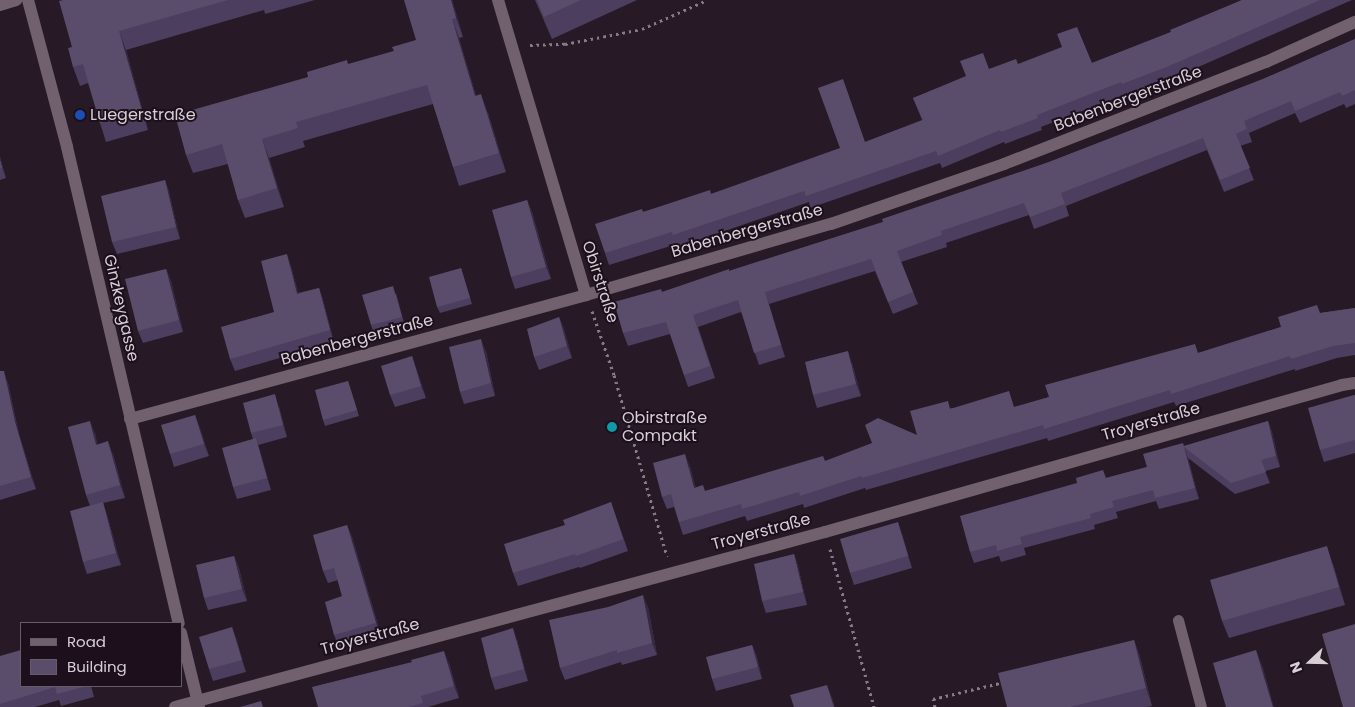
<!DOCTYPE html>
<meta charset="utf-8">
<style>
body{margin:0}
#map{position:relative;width:1355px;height:707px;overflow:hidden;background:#271926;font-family:Poppins,sans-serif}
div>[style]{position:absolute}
.path>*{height:3px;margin-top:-1.5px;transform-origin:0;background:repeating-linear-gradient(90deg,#877c86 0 2.5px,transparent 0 6.5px)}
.service>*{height:11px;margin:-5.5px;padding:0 5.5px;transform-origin:5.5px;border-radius:5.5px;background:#71616f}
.minor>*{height:12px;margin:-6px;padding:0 6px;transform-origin:6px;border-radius:6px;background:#71616f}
.tertiary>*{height:12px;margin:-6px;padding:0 6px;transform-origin:6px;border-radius:6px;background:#71616f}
.wall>*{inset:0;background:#4b3e5e}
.shaded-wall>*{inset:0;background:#362942}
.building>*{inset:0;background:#5a4d6b}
.dots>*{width:14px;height:14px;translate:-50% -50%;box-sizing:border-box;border:2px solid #1d101c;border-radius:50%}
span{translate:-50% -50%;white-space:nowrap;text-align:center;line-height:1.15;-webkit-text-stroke:4px #1d101c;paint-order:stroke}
.street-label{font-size:16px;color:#d7ced6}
.poi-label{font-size:16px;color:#d7ced6}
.left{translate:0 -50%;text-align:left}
.legend{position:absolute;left:20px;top:622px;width:162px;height:65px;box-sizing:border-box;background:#1d101c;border:1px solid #675c66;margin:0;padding:6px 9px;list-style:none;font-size:15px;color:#d7ced6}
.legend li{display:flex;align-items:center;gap:10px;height:25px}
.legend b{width:25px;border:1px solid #675c66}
.north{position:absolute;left:1285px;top:637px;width:50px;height:50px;-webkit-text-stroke:4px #1d101c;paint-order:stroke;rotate:249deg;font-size:14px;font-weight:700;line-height:20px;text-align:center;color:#d7ced6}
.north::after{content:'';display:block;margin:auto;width:18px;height:22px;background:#d7ced6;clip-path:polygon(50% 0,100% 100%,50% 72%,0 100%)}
</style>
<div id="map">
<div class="path">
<div style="left:530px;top:45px;width:35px;rotate:-2deg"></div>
<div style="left:565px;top:44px;width:78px;rotate:-11deg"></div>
<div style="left:642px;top:29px;width:71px;rotate:-24deg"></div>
<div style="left:592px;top:311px;width:68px;rotate:71deg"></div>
<div style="left:614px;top:375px;width:189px;rotate:73.7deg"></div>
<div style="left:830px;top:549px;width:164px;rotate:74.4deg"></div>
<div style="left:935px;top:707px;width:8px;rotate:-104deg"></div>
<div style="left:933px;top:699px;width:73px;rotate:-13.5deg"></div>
</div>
<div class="service">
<div style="left:1178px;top:620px;width:90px;rotate:75.2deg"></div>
</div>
<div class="minor">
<div style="left:28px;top:0;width:152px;rotate:75.1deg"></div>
<div style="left:67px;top:147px;width:489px;rotate:76.8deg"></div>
<div style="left:498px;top:0;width:308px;rotate:73.4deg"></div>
<div style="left:130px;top:419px;width:473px;rotate:-15.2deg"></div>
<div style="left:586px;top:295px;width:255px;rotate:-16.2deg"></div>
<div style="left:831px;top:224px;width:183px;rotate:-19.1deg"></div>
<div style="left:1004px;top:164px;width:281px;rotate:-21.3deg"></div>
<div style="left:1266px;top:62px;width:98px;rotate:-24.2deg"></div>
<div style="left:181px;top:633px;width:76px;rotate:76.3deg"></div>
<div style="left:175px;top:707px;width:673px;rotate:-15.07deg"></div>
<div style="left:825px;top:532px;width:537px;rotate:-15.87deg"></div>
<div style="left:1342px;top:385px;width:13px;rotate:-9deg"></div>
</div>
<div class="tertiary">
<div style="left:0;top:5px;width:17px;rotate:-17deg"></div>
</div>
<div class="wall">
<div style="clip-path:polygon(63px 0,315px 0,265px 14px,264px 10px,126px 50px,148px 130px,106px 142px,100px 123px,88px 83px,80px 86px,73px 67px,72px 47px)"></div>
<div style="clip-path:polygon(452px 0,463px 37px,459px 38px,476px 96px,488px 113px,506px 172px,459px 186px,453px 167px,433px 104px,303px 141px,305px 147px,269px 158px,284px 207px,245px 218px,238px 200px,228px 164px,193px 173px,186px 155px,308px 77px,394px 51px,416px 40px)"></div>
<div style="clip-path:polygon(535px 0,637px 0,552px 39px)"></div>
<div style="clip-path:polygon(1242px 0,1352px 0,1173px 78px,1126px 96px,1126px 94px,1041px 127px,1042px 130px,1005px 144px,1004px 142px,942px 168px,940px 163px,810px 208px,809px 202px,678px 247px,677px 244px,609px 265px,605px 253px,643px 212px,711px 194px,865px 142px,922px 120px,913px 98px,989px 69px,1018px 64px,1092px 63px,1171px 32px)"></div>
<div style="clip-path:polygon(1355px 39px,1355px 104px,1346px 108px,1344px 104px,1300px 123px,1295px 113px,1249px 133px,1252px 142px,1240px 146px,1254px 180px,1224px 192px,1207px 150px,1066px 206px,1069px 216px,1034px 229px,1029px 215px,946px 243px,947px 247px,901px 262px,918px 304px,893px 314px,875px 271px,769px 304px,785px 357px,759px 365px,741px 312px,698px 327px,715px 378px,688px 387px,670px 334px,628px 346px,623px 333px,662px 292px,729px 271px,883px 222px,1049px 162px,1263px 79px)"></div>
<div style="clip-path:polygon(0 157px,6px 178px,0 180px)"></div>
<div style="clip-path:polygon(165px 180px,169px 192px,180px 239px,117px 254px,112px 242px)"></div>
<div style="clip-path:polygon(527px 200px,532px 212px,551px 279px,515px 289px,511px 277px)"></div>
<div style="clip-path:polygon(291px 266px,298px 293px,319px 288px,323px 300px,334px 342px,235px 371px,230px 359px,274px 312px)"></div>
<div style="clip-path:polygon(461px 268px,472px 304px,440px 313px,437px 307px)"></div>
<div style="clip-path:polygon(166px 269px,171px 281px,183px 332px,143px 343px,138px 331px)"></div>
<div style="clip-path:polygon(396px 293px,404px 323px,373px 331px,371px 325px)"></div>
<div style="clip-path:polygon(1355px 308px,1355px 355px,1337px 358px,1295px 371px,1295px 369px,1176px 406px,1174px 402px,1048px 441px,1047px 438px,866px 490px,865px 488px,804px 508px,803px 504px,747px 521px,745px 516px,683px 535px,674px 507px,667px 509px,662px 497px,690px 466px,695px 488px,706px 491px,825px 461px,917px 435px,951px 408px,1015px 407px,1198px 353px,1281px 327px,1320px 313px)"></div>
<div style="clip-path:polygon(559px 317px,564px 329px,572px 358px,539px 370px,534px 357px)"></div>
<div style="clip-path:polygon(486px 351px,495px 396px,464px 404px,460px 392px)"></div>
<div style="clip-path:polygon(412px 356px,426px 398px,395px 407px,390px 395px)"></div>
<div style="clip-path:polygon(852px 363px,861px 396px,817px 408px,813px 395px)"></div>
<div style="clip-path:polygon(0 371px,8px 383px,19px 434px,36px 489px,0 500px)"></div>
<div style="clip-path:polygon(348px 381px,359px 416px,325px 426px,323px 420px)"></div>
<div style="clip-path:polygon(1355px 395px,1355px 453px,1324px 462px,1320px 450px)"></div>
<div style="clip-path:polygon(279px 407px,287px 437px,258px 445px,271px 490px,237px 499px,233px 487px,253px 439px,251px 433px)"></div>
<div style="clip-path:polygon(195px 415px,209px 456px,174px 467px,170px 454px)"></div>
<div style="clip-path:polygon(1268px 421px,1272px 432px,1280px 467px,1265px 471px,1270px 483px,1235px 494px,1188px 458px,1199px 499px,1159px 509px,1156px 501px,1116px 512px,1118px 518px,1094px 525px,1095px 529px,1024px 548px,1026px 555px,1001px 562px,999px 556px,974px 563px,970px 552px,1106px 478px,1147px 467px,1184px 446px)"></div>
<div style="clip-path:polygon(95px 433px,97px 444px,113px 454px,125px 498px,103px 503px,107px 515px,121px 565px,87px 574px,83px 562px,90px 506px,86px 495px)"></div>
<div style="clip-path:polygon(611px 502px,628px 551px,580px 568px,579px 567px,518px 586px,513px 573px,565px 525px)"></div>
<div style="clip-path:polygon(347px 525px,352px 537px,381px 635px,339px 647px,334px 635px,342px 596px,338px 580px,328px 583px,323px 571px)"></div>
<div style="clip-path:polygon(902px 534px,912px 568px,854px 585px,850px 573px)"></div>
<div style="clip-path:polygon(794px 554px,798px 566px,807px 605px,766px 613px,762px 601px)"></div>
<div style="clip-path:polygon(234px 556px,239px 568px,247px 601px,208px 610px,204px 598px)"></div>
<div style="clip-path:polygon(1333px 564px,1345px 605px,1229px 638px,1222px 621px)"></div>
<div style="clip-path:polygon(648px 607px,657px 655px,622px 665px,621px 662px,565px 680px,560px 668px)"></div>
<div style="clip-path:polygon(232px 627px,246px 672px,213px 681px,209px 669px)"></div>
<div style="clip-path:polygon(517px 640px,528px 681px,495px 690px,491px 678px)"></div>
<div style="clip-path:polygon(1134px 640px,1140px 657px,1152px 706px,1147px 707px,1007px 707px)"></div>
<div style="clip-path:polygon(752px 645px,757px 657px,762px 679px,716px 691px,712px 679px)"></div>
<div style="clip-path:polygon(0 656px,21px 686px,91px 686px,94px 697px,61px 706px,59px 700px,35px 707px,0 707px)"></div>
<div style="clip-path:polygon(449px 663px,459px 698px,428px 707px,318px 707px)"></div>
</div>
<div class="shaded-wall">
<div style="clip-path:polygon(451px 0,452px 0,463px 37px,456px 18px)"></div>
<div style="clip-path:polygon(452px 19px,459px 38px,482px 115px,475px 96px)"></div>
<div style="clip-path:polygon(119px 31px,126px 50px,148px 130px,142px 111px)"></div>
<div style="clip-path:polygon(481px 94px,488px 113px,506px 172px,499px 153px)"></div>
<div style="clip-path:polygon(262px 139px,269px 158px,284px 207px,277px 188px)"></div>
<div style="clip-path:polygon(0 157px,6px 178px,2px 168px,0 160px)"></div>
<div style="clip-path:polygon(165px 180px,169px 192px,180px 239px,176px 227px)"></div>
<div style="clip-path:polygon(527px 200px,532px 212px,551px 279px,546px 267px)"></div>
<div style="clip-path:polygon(287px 254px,291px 266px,302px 306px,297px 294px)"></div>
<div style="clip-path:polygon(166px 269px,171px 281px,183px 332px,179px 320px)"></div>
<div style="clip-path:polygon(319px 288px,323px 300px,334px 342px,330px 330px)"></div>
<div style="clip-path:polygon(765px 292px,769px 304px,785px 357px,781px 345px)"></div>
<div style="clip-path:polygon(559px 317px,564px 329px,572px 358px,567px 346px)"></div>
<div style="clip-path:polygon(481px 339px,486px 351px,495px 396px,491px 383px)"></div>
<div style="clip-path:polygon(848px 351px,852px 363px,861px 396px,856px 384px)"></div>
<div style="clip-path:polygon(412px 356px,426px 398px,421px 386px)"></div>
<div style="clip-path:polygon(4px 371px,8px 383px,19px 434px,36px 489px,31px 477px,15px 422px)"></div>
<div style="clip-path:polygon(275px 394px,279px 407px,287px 437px,283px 425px)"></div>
<div style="clip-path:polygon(195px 415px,200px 427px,209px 456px,204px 444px)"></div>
<div style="clip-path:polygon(90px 421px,95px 433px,101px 457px,96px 445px)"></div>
<div style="clip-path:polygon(1268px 421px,1272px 432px,1280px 467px,1276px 456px)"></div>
<div style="clip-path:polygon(256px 438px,260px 450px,271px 490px,267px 478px)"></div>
<div style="clip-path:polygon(108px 441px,113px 454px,125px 498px,120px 485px)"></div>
<div style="clip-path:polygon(1184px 447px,1188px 458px,1199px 499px,1195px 488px)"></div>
<div style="clip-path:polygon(685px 454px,690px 466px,699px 500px,694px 488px)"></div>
<div style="clip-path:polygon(103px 502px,107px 515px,121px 565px,116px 553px)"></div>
<div style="clip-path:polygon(898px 522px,902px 534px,912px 568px,908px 556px)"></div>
<div style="clip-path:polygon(347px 525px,352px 537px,381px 635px,376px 623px)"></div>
<div style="clip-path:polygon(1327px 546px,1333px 564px,1345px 605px,1339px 587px)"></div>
<div style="clip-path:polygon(794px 554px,798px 566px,807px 605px,803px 592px)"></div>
<div style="clip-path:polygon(234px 556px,239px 568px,247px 601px,242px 589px)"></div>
<div style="clip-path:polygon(643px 595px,648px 607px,657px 655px,652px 643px)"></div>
<div style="clip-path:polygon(232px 627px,237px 640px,246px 672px,242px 660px)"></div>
<div style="clip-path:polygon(513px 628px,517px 640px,528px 681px,524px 669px)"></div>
<div style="clip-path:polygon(1134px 640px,1140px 657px,1152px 706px,1146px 688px)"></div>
<div style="clip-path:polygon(752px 645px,757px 657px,762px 679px,758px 667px)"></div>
<div style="clip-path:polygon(1256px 650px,1263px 667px,1274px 707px,1273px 707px)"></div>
<div style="clip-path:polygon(444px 651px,449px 663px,459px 698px,454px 686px)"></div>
<div style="clip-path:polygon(827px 685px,832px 697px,835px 707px,834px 707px)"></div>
</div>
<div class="building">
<div style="clip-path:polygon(63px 0,228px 0,119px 31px,142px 111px,100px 123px,83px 64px,73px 67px,68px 48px,72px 47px,59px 1px)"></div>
<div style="clip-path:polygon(404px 0,451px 0,456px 18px,452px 19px,475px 96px,481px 94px,499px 153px,453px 167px,427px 85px,296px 122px,298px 128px,262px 139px,277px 188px,238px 200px,222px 144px,186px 155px,175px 115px,308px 77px,307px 72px,347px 60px,348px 64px,394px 51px,392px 47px,416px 40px)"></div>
<div style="clip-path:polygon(537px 0,581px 0,544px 17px)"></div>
<div style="clip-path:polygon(1242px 0,1320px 0,1169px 66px,1122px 84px,1121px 82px,1037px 115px,1038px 118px,1001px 132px,1000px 130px,938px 156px,936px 151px,806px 196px,804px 191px,673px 235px,672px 232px,605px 253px,595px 224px,642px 209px,643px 212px,710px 190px,711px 194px,840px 148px,818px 88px,843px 79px,865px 142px,923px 120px,913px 98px,966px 76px,960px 61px,983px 53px,989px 69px,1016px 59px,1018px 64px,1062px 47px,1057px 34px,1077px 27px,1092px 63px,1171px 32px,1170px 30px)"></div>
<div style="clip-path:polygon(1355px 39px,1355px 90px,1342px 96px,1340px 92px,1295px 111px,1291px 101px,1244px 121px,1247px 129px,1236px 134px,1250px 168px,1220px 180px,1203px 138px,1061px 193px,1065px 204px,1030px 217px,1024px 203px,941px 231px,942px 235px,897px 251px,913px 292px,888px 302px,871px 259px,765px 292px,781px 345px,754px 353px,738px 300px,693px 315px,710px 366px,684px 375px,666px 322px,623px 333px,614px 302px,661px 289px,662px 292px,729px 269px,729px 271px,883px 222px,882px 219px,1049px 162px,1263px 79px)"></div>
<div style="clip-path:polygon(0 160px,2px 168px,0 168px)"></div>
<div style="clip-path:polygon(165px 180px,176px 227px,112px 242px,101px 196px)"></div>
<div style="clip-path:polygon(527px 200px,546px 267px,511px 277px,492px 210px)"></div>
<div style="clip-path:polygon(287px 254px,297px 294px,319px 288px,330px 330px,230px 359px,221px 327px,274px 312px,261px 261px)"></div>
<div style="clip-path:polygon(461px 268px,470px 298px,437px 307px,429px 277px)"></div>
<div style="clip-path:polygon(166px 269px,179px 320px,138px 331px,125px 279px)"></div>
<div style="clip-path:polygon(393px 286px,402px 317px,371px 325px,362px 295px)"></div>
<div style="clip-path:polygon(1317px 305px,1320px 313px,1355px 308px,1355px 343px,1333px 346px,1291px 359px,1290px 356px,1171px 394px,1170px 390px,1044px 429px,1043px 425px,862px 478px,861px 476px,800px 496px,799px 492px,742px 509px,741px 504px,679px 522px,671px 494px,662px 497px,653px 463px,685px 454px,694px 488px,703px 485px,705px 491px,823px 456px,825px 461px,872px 443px,865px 425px,878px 418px,917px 435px,910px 411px,948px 401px,950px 409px,1009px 391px,1014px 407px,1049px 397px,1045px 385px,1195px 344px,1198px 353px,1281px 327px,1278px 317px)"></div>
<div style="clip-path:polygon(559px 317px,567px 346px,534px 357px,527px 329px)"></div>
<div style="clip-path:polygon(481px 339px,491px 383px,460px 392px,449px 347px)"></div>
<div style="clip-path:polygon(848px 351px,856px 384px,813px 395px,805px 362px)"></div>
<div style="clip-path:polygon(412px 356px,421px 386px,390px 395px,381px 366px)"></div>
<div style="clip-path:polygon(0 371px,4px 371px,15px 422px,31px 477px,0 486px)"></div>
<div style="clip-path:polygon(348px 381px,357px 410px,323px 420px,315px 390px)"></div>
<div style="clip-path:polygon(275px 394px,283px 425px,251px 433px,243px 403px)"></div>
<div style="clip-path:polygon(1354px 395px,1355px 395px,1355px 440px,1320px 450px,1308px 408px)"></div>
<div style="clip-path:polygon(195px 415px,204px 444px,170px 454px,161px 425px)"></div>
<div style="clip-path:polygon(90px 421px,96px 445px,108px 441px,120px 485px,86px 495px,68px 427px)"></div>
<div style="clip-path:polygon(1268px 421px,1276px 456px,1261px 460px,1266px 472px,1231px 483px,1184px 447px,1195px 488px,1155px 498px,1153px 490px,1112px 501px,1114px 507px,1090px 514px,1091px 518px,1020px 537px,1022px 544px,997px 551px,996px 545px,970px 552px,960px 516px,1077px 483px,1076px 478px,1103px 470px,1106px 478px,1147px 467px,1143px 454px,1183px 443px,1184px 446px)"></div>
<div style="clip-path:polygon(256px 438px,267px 478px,233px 487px,222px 448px)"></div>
<div style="clip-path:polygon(103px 502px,116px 553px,83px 562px,70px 511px)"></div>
<div style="clip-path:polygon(611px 502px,623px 539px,576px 556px,575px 554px,513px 573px,504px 544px,565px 525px,563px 520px)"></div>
<div style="clip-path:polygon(898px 522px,908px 556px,850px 573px,840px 539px)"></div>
<div style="clip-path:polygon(347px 525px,376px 623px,334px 635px,325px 602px,342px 596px,334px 568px,323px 571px,313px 535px)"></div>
<div style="clip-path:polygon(1327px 546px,1339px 587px,1222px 621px,1210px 580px)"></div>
<div style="clip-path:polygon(794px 554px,803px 592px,762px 601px,754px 564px)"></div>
<div style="clip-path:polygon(234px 556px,242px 589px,204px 598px,196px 565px)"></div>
<div style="clip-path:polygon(643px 595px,652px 643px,617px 653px,617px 650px,560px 668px,549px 620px,608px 607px)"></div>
<div style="clip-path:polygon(1355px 624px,1355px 707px,1343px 707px,1322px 634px)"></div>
<div style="clip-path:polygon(232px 627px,242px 660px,209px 669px,199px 637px)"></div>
<div style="clip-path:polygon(513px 628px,524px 669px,491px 678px,481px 638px)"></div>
<div style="clip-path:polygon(1134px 640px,1146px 688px,1070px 707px,1007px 707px,998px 673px)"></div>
<div style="clip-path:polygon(752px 645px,758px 667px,712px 679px,706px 657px)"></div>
<div style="clip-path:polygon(21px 650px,21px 686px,87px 686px,57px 694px,55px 687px,0 704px,0 656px)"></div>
<div style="clip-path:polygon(1256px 650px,1273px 707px,1226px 707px,1213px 663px)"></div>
<div style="clip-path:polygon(444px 651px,454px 686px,421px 696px,423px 703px,408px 707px,318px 707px,312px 687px,412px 662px,411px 660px)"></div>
<div style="clip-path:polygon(827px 685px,834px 707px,794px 707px,790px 695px)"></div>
<div style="clip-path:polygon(261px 701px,263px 707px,240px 707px)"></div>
</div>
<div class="dots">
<div style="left:80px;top:115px;background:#1a4fb4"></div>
<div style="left:612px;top:427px;background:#0f9aa8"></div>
</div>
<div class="street-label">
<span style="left:1128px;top:99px;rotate:-21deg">Babenbergerstraße</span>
<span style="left:747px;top:231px;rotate:-16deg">Babenbergerstraße</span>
<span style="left:600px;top:282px;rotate:72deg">Obirstraße</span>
<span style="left:121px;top:308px;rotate:77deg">Ginzkeygasse</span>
<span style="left:357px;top:340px;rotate:-15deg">Babenbergerstraße</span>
<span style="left:1151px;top:422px;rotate:-16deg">Troyerstraße</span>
<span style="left:761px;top:532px;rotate:-15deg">Troyerstraße</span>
<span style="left:370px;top:637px;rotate:-15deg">Troyerstraße</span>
</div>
<div class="poi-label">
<span class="left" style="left:90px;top:115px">Luegerstraße</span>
<span class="left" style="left:622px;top:427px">Obirstraße<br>Compakt</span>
</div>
<ul class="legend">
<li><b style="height:6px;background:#71616f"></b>Road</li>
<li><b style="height:14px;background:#5a4d6b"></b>Building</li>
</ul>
<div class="north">N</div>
</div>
